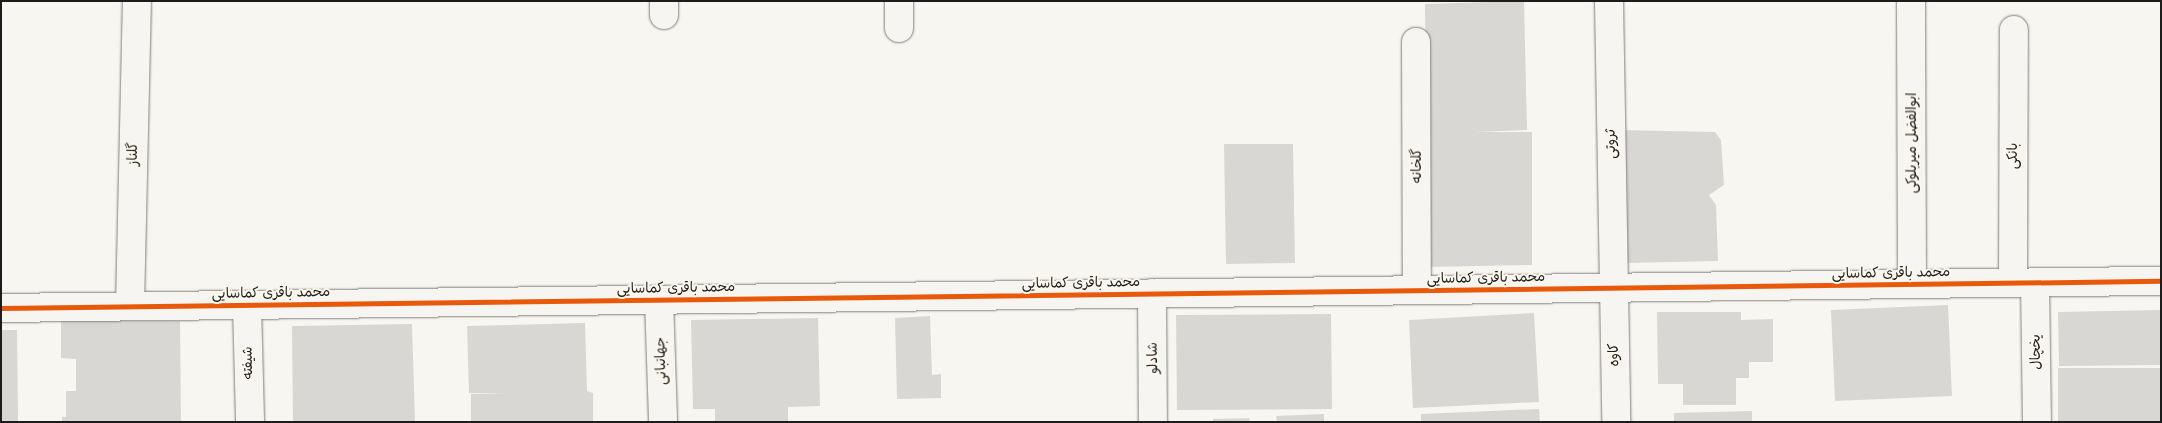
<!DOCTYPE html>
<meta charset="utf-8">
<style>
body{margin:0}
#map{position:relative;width:2162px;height:423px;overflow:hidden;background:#f8f6f0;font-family:"Balsamiq Sans","Playpen Sans Arabic",sans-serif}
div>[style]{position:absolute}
.building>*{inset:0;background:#d9d7d3}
.roads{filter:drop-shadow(0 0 1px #7f7e7b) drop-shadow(0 0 1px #7f7e7b)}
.street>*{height:28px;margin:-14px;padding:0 14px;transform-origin:14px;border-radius:14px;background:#f6f5f1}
.secondary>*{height:28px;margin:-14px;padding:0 14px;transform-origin:14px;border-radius:14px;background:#f6f5f1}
.cycleway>*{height:5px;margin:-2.5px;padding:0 2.5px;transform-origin:2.5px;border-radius:2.5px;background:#e8590c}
span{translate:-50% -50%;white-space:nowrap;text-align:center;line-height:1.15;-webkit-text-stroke:4px #fbf7ec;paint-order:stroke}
.street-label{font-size:14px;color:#1c1c1c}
.frame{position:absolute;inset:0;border:2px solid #1c1c1c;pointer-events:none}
</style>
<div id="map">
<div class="building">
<div style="clip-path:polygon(1524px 1px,1527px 130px,1475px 132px,1532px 132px,1532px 265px,1428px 267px,1425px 4px)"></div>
<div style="clip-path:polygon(1619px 130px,1715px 132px,1721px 140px,1724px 185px,1709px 195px,1716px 205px,1718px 261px,1625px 263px)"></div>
<div style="clip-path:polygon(1224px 144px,1293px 144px,1295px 263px,1226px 264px)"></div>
<div style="clip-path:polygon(1948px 305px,1952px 396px,1835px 401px,1831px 310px)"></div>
<div style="clip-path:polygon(2161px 310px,2161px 365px,2059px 366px,2058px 312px)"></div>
<div style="clip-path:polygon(1657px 312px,1741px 312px,1741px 320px,1773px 319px,1773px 362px,1749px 362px,1749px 378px,1736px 378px,1736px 405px,1683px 405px,1683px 384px,1658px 384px)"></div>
<div style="clip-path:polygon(1534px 313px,1539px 402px,1413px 408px,1409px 320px)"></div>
<div style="clip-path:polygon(1331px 314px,1332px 409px,1177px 410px,1176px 315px)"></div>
<div style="clip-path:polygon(930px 316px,932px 375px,941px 374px,941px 398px,897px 399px,895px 318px)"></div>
<div style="clip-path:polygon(818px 318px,820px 406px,788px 407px,788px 422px,715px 422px,715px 409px,693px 409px,691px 320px)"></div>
<div style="clip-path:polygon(61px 320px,180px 321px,181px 422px,62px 422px,62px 417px,66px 417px,66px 391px,76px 391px,76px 359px,61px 358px)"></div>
<div style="clip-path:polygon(585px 323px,587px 391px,593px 393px,593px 422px,471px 422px,471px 394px,507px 393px,469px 393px,467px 326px)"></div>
<div style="clip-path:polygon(412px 324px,415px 422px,293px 422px,292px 326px)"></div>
<div style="clip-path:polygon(1px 330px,17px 330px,18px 422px,1px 422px)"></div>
<div style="clip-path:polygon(2058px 368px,2161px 368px,2161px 422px,2058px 422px)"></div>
<div style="clip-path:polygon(1539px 409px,1540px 422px,1421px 422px,1421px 414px)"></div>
<div style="clip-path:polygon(1752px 411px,1752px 422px,1674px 422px,1674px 413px)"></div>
<div style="clip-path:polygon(1324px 414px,1324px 422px,1277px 422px,1276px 416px)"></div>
<div style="clip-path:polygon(1249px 418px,1250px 422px,1213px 422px,1213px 419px)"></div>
</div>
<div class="roads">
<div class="street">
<div style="left:1609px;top:1px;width:421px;rotate:89deg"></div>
<div style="left:664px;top:15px;width:14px;rotate:-90deg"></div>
<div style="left:899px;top:28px;width:27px;rotate:-90deg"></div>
<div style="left:1416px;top:42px;width:248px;rotate:89.8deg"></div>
<div style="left:2013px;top:282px;width:252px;rotate:-89.8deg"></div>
<div style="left:1152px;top:293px;width:129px;rotate:89.6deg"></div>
<div style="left:659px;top:299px;width:123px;rotate:88.1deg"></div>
<div style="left:247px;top:305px;width:117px;rotate:88.5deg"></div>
<div style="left:130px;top:306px;width:305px;rotate:-88.7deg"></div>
</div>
<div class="secondary">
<div style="left:1911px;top:1px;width:283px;rotate:89.8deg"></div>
<div style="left:2035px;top:282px;width:140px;rotate:89.2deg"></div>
<div style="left:1px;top:308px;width:2160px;rotate:-0.72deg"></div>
</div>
</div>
<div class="cycleway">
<div style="left:1px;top:308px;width:2160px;rotate:-0.72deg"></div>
</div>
<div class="street-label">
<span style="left:1912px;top:143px;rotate:-90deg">ابوالفضل میربلوکی</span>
<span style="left:1611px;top:144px;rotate:-91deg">ثروتی</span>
<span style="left:133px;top:154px;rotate:-89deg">گلناز</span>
<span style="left:2013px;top:156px;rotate:-90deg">بانکی</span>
<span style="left:1417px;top:166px;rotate:-90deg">گلخانه</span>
<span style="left:1891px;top:273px;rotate:-1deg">محمد باقری کماسایی</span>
<span style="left:1486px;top:278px;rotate:-1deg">محمد باقری کماسایی</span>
<span style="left:1081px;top:283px;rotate:-1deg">محمد باقری کماسایی</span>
<span style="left:676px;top:288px;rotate:-1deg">محمد باقری کماسایی</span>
<span style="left:271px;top:293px;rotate:-1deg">محمد باقری کماسایی</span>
<span style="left:2036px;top:352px;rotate:-91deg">یخچال</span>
<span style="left:1614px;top:355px;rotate:-91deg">کاوه</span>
<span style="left:1153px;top:358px;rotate:-91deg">شادلو</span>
<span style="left:661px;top:361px;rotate:-92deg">جهانبانی</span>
<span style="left:248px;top:363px;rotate:-91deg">شیفته</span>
</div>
<div class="frame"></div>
</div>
